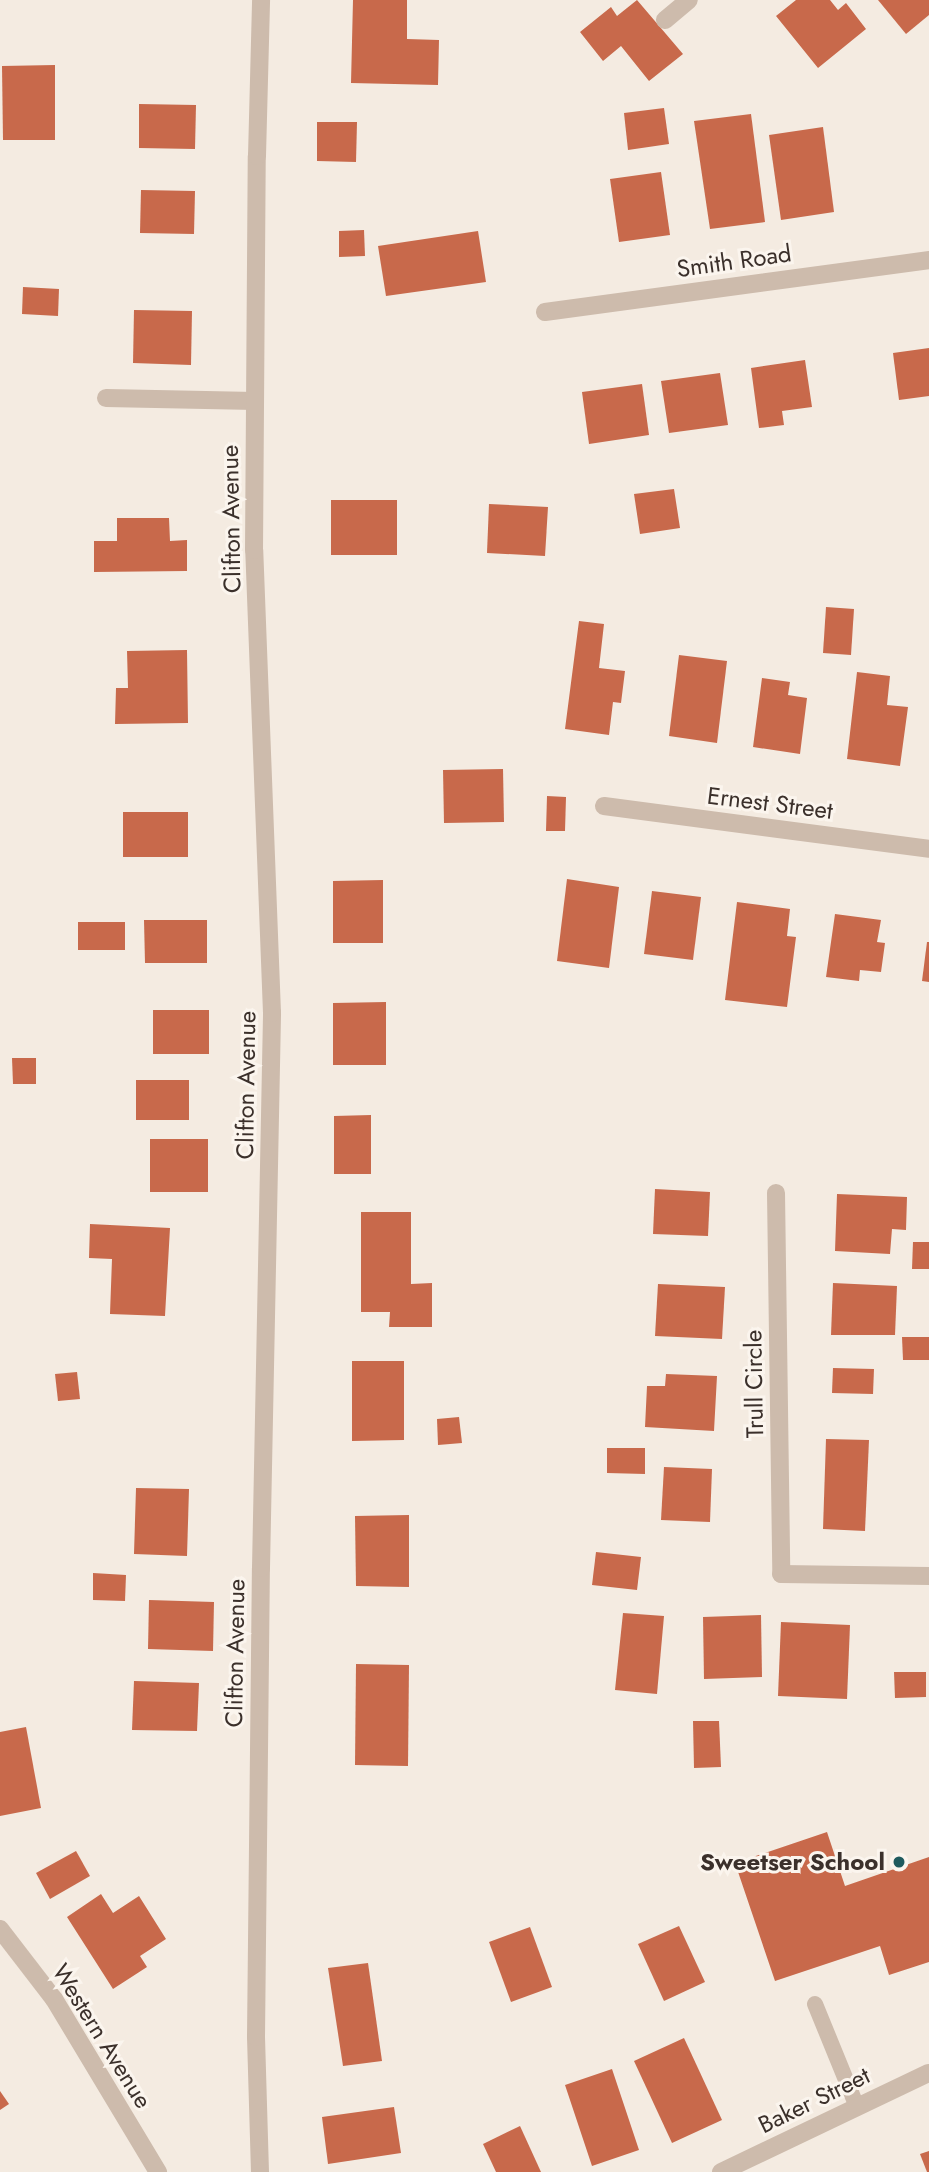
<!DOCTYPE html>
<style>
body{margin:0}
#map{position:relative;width:929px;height:2172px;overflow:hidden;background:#f4ebe1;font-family:Jost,sans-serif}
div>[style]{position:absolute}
.building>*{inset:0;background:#c8694b}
.service>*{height:16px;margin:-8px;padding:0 8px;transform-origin:8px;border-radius:8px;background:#cdbbac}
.minor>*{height:18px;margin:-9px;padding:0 9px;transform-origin:9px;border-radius:9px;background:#cdbbac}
.dots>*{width:19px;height:19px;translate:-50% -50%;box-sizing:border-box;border:4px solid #fbf5ee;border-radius:50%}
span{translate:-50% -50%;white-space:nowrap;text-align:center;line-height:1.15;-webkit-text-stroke:6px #fbf5ee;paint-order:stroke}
.street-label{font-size:24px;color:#3b302b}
.poi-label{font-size:24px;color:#3b302b;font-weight:700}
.right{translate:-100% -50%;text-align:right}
</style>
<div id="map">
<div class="building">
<div style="clip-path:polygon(353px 0,407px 0,407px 39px,439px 40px,438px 85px,351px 83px)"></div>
<div style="clip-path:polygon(637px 0,683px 54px,649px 81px,621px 46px,603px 61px,580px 32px,611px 7px,617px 16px)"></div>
<div style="clip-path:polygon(796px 0,830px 0,838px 10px,846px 3px,866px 29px,818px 68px,776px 16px)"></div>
<div style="clip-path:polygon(878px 0,929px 0,929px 15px,906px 34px)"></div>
<div style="clip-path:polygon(55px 65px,55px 140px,3px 140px,2px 66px)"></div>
<div style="clip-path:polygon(139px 104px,196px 105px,195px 149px,139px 148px)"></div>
<div style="clip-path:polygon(664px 108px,669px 144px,628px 150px,624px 113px)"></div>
<div style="clip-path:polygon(751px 114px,765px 222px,710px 229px,694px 121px)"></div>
<div style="clip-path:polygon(317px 122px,357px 122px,356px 162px,317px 161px)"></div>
<div style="clip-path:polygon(823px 127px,834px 212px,781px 220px,769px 135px)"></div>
<div style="clip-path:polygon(661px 172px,670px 235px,619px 242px,610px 179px)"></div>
<div style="clip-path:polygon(141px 190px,195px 191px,194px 234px,140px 233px)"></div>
<div style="clip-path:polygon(364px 230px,365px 256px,339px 257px,339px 231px)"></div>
<div style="clip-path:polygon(478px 231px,486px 282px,386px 296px,378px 246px)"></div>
<div style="clip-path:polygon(23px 287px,59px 289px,58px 316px,22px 314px)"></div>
<div style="clip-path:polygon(134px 310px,192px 311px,191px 365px,133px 363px)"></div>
<div style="clip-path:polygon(929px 348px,929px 396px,899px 400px,893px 353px)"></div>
<div style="clip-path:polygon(805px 360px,812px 407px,782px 411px,784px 425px,759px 428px,751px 368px)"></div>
<div style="clip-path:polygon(720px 373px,728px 425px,669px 433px,661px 381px)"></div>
<div style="clip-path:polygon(642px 384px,649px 435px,589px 444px,582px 392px)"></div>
<div style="clip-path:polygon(674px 489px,680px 528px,640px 534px,634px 494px)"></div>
<div style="clip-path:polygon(331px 500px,397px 500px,397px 555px,331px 555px)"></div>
<div style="clip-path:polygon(489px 504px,548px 507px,545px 556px,487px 553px)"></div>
<div style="clip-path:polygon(117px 518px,169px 518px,170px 541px,187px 540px,187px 571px,94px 572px,94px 541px,117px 541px)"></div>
<div style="clip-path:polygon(826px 607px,854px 609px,851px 655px,823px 653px)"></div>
<div style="clip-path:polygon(579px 621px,604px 624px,599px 668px,625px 671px,621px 703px,613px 702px,609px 735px,565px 729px)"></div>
<div style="clip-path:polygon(187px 650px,188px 723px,115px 724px,116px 688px,128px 688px,127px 651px)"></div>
<div style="clip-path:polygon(679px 655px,727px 661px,717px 743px,669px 736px)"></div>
<div style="clip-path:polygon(857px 672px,890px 676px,887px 705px,908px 707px,900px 766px,847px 759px)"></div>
<div style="clip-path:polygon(762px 678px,790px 682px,788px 695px,807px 698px,800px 754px,753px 747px)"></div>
<div style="clip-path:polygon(503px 769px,504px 822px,444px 823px,443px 770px)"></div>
<div style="clip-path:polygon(547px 796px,566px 797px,565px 831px,546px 831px)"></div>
<div style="clip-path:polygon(123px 812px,188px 812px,188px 857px,123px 857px)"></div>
<div style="clip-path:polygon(567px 879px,619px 887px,609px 968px,557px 961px)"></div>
<div style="clip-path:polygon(383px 880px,383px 943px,333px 943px,333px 881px)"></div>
<div style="clip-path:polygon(652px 891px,701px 897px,693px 960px,644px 954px)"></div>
<div style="clip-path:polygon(737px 902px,790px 909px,787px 936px,796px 937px,787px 1007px,725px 1000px)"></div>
<div style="clip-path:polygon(835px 914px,881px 920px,877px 942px,885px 943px,881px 972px,860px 970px,859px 981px,826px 977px)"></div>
<div style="clip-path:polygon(144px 920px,207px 920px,207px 963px,145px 963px)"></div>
<div style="clip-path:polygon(78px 922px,125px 922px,125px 950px,78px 950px)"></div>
<div style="clip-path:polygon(927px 942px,929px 942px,929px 982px,922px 981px)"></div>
<div style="clip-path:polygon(386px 1002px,386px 1065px,333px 1065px,333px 1003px)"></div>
<div style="clip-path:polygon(153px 1010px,209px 1010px,209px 1054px,153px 1054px)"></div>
<div style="clip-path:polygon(12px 1058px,36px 1058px,36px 1084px,13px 1084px)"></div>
<div style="clip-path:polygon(136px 1080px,189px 1080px,189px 1120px,136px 1120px)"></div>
<div style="clip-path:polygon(371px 1115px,371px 1174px,334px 1174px,334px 1116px)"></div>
<div style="clip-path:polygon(150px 1139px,208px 1139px,208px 1192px,150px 1192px)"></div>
<div style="clip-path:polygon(655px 1189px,710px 1192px,708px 1236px,653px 1234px)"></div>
<div style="clip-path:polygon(837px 1194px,907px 1197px,906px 1230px,892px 1229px,890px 1254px,835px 1251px)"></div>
<div style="clip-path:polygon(361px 1212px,411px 1212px,411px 1284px,432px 1283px,432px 1327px,389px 1327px,390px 1312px,361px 1312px)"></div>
<div style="clip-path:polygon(90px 1224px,170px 1228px,165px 1316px,110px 1314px,112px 1259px,89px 1258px)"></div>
<div style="clip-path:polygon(913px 1242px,929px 1242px,929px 1269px,912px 1269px)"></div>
<div style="clip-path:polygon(833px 1283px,897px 1286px,895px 1335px,831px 1335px)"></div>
<div style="clip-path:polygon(658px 1284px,725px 1287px,722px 1339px,655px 1336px)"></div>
<div style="clip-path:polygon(902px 1337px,929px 1337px,929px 1360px,903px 1360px)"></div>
<div style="clip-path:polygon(352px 1361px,404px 1361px,404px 1440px,352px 1441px)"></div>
<div style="clip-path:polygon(833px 1368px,874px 1369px,873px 1394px,832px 1393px)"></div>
<div style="clip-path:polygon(77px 1372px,80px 1399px,58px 1401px,55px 1374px)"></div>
<div style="clip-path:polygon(666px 1374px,717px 1376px,714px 1431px,645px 1427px,647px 1386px,665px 1386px)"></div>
<div style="clip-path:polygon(459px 1417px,462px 1443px,438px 1445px,437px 1419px)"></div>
<div style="clip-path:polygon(826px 1439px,869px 1440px,865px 1531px,823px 1529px)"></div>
<div style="clip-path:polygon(607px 1448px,645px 1448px,645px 1474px,607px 1473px)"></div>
<div style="clip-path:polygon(664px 1467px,712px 1469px,710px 1522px,661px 1520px)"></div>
<div style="clip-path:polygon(136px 1488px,189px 1489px,187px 1556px,134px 1554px)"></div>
<div style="clip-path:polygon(409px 1515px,409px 1587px,356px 1586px,355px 1516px)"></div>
<div style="clip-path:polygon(596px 1552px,641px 1557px,637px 1590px,592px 1585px)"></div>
<div style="clip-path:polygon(93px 1573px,126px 1575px,125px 1601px,93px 1600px)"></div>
<div style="clip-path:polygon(149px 1600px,214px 1602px,213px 1651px,148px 1649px)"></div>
<div style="clip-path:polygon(623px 1613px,664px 1616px,657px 1694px,615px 1690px)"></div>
<div style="clip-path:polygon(761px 1615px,762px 1677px,704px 1679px,703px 1617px)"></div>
<div style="clip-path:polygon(781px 1622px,850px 1625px,847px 1699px,778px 1696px)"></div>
<div style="clip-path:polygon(356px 1664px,409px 1665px,408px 1766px,355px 1765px)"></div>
<div style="clip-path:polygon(894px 1672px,926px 1672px,926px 1697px,895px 1698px)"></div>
<div style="clip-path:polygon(134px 1681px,199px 1683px,197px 1731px,132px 1730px)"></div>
<div style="clip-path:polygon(693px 1721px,719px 1721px,721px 1767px,694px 1768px)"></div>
<div style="clip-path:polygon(26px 1727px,41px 1808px,0 1816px,0 1732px)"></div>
<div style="clip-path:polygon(827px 1832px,845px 1886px,929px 1857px,929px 1962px,889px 1975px,880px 1946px,775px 1981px,735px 1863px)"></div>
<div style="clip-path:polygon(76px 1851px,90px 1876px,50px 1899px,36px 1873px)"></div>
<div style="clip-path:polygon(101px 1894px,113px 1913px,139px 1896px,166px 1939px,140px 1956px,147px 1967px,113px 1989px,67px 1917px)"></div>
<div style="clip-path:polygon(679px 1926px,705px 1982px,664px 2001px,638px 1944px)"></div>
<div style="clip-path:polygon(530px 1927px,552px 1987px,511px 2002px,489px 1942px)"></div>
<div style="clip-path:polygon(368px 1963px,382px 2061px,343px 2066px,328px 1968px)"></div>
<div style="clip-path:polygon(684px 2038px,722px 2120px,672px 2143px,634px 2061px)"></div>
<div style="clip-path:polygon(612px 2069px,639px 2150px,592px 2166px,565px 2085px)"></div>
<div style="clip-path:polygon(0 2091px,9px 2104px,0 2110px)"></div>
<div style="clip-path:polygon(394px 2107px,401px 2153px,328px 2164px,322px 2117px)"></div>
<div style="clip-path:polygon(520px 2126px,541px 2172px,496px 2172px,483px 2144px)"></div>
<div style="clip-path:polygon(929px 2151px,929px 2172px,927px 2172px,920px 2154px)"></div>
</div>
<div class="service">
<div style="left:815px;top:2004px;width:111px;rotate:67.8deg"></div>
</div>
<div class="minor">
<div style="left:665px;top:20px;width:31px;rotate:-40deg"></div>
<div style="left:545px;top:312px;width:388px;rotate:-7.7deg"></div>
<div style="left:106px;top:398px;width:149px;rotate:1.2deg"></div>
<div style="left:604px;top:806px;width:328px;rotate:7.5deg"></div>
<div style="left:776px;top:1193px;width:381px;rotate:89.2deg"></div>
<div style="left:781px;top:1574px;width:148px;rotate:0.8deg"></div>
<div style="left:0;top:1929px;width:88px;rotate:52.4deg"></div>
<div style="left:54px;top:1999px;width:202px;rotate:59deg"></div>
<div style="left:260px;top:2172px;width:135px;rotate:-91.7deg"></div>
<div style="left:256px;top:2037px;width:469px;rotate:-89.4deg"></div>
<div style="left:261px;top:1568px;width:555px;rotate:-88.86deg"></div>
<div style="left:272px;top:1013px;width:463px;rotate:-92.2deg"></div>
<div style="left:254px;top:550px;width:394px;rotate:-89.6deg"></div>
<div style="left:257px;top:156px;width:156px;rotate:-88.5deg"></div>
<div style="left:721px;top:2172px;width:230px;rotate:-25.5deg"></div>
</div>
<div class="dots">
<div style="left:899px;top:1862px;background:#1f5a5e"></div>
</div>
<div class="street-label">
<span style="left:734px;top:261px;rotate:-8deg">Smith Road</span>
<span style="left:231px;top:519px;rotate:-91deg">Clifton Avenue</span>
<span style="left:770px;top:803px;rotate:7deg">Ernest Street</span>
<span style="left:246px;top:1085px;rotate:-89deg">Clifton Avenue</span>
<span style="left:754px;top:1384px;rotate:-91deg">Trull Circle</span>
<span style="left:235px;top:1653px;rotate:-89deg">Clifton Avenue</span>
<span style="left:102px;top:2036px;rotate:58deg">Western Avenue</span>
<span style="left:814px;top:2100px;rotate:-26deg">Baker Street</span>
</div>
<div class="poi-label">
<span class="right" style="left:885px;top:1862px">Sweetser School</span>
</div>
</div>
